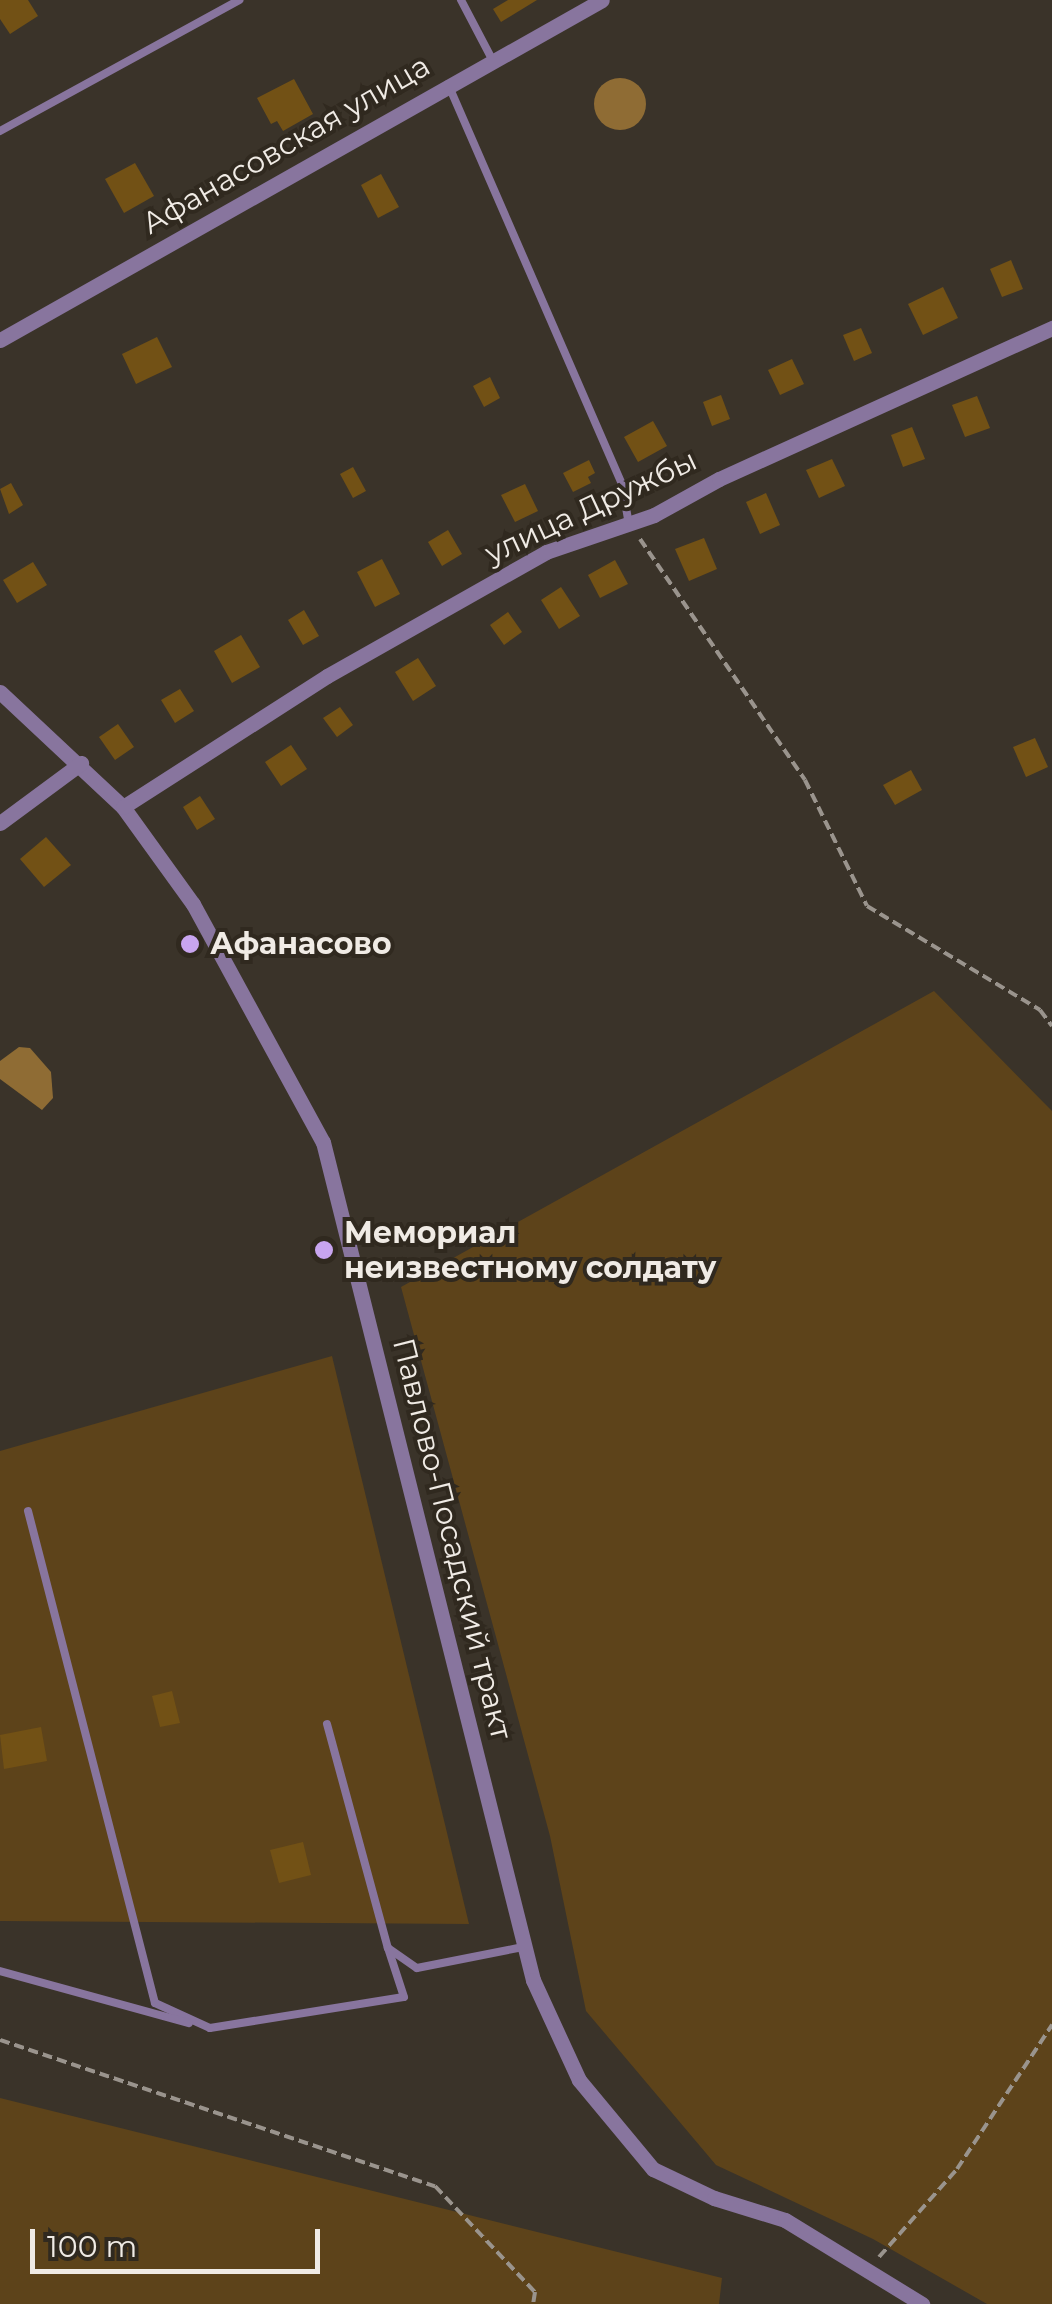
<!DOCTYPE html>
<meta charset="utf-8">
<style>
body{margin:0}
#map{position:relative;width:1052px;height:2304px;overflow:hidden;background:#3a3329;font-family:Montserrat,sans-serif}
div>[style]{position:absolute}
.green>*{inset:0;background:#5d431a}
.water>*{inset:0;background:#8f6c34}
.round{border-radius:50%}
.building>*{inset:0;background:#725115}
.path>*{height:4px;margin-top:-2px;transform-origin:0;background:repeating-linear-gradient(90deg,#9a948d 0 10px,transparent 0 15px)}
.service>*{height:8px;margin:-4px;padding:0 4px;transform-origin:4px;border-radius:4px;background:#88759e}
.minor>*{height:15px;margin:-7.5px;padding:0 7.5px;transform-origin:7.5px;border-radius:7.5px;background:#88759e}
.dots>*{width:28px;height:28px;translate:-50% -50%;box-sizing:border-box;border:5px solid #30291f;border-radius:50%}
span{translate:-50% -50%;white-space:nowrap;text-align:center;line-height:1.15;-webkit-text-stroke:8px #30291f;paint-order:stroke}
.street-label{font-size:30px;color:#f0ebe5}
.poi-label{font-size:30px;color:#f0ebe5;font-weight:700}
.left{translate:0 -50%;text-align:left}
.scale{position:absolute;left:30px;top:2229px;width:290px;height:45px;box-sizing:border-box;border:5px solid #f0ebe5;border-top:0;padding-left:12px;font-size:30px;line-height:35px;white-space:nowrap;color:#f0ebe5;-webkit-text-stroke:8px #30291f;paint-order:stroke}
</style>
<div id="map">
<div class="green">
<div style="clip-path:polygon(934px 991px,1052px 1111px,1052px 2304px,987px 2304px,873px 2239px,716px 2165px,586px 2011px,550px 1836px,401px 1287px)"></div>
<div style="clip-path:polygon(332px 1356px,469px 1924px,0 1921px,0 1451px)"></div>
<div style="clip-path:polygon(0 2098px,722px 2278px,719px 2304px,0 2304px)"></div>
</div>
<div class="water">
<div class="round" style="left:594px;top:78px;width:52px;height:52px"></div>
<div style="clip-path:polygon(19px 1047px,30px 1048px,51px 1072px,53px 1098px,42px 1110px,0 1079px,0 1061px)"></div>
</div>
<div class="building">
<div style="clip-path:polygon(0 0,28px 0,38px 16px,10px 34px,0 19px)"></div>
<div style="clip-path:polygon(508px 0,537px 0,501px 22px,493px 9px)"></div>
<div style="clip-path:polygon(294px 79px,313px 114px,283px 131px,277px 121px,271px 124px,257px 98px)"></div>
<div style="clip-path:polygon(135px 163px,154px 196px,124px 213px,105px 179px)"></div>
<div style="clip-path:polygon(381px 174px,399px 207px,378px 218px,361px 185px)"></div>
<div style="clip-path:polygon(1011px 260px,1023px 289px,1002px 297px,990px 269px)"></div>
<div style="clip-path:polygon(943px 287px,958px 318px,923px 335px,908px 304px)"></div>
<div style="clip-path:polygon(861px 328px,872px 353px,854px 361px,843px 335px)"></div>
<div style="clip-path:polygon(157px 337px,172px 367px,136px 384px,122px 354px)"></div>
<div style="clip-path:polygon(792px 359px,804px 384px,780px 395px,768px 370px)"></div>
<div style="clip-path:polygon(490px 377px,500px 398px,484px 407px,473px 386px)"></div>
<div style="clip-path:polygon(721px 395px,730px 419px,712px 426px,703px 402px)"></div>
<div style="clip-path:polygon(977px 396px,990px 428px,965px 437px,952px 405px)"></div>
<div style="clip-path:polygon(653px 421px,667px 446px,638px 462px,624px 437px)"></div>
<div style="clip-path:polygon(912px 427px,925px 459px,903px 467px,891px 435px)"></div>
<div style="clip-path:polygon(832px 459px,845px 486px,819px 498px,806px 470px)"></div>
<div style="clip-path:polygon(589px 460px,595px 473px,588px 477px,591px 483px,573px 492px,563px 473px)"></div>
<div style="clip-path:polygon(353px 467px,366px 491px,353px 498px,340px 474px)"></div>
<div style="clip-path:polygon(11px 483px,23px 505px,9px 514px,0 489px)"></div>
<div style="clip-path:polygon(525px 484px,538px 511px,515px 522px,501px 495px)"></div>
<div style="clip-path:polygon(766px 493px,780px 525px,760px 534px,746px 502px)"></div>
<div style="clip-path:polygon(448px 530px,462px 554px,442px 566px,428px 542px)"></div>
<div style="clip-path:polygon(704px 538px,717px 569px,689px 581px,675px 549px)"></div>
<div style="clip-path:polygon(382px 559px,400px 594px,375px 607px,357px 572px)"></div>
<div style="clip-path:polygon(615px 560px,628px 584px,600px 598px,588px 575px)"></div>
<div style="clip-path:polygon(33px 562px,47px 585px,17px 603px,3px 580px)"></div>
<div style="clip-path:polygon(561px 587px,580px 616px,559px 629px,541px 600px)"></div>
<div style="clip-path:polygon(304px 610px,319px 636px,303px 645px,288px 620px)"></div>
<div style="clip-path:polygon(508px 612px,522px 632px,504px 645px,490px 625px)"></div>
<div style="clip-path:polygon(241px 635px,260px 667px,232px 683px,214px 651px)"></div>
<div style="clip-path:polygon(418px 658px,436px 686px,413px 701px,395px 672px)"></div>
<div style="clip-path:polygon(180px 689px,194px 711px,175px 723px,161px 700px)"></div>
<div style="clip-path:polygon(340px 707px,353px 725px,337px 737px,323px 718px)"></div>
<div style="clip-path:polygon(118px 724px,134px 747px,115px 760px,99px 737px)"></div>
<div style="clip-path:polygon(1035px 738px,1048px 767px,1026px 777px,1013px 747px)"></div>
<div style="clip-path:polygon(291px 745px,307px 769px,281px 786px,265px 762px)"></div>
<div style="clip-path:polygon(911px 770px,922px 790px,895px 805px,883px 785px)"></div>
<div style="clip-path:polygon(200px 796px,215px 819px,197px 830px,183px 807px)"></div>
<div style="clip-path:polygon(46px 837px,71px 865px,44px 887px,20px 859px)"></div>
<div style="clip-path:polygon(172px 1691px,180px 1723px,160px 1727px,152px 1696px)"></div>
<div style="clip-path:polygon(41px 1727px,47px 1761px,4px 1769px,0 1735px)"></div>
<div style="clip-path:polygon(303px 1842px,311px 1875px,279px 1883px,270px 1850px)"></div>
</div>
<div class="path">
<div style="left:640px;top:539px;width:292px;rotate:55.6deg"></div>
<div style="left:805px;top:780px;width:140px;rotate:63.8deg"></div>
<div style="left:867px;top:906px;width:202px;rotate:31deg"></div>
<div style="left:1040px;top:1010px;width:20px;rotate:53deg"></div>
<div style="left:0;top:2040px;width:459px;rotate:18.6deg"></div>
<div style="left:435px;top:2186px;width:146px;rotate:46.7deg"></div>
<div style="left:535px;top:2292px;width:12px;rotate:99deg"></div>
<div style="left:879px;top:2257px;width:118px;rotate:-48.4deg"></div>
<div style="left:957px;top:2169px;width:173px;rotate:-56.6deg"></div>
</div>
<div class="service">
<div style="left:461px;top:0;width:67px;rotate:62.3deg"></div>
<div style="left:448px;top:84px;width:437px;rotate:66.5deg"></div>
<div style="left:622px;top:485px;width:39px;rotate:80deg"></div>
<div style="left:0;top:131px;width:273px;rotate:-28.7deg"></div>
<div style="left:28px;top:1511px;width:508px;rotate:75.53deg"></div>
<div style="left:155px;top:2003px;width:60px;rotate:24.4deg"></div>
<div style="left:210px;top:2028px;width:196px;rotate:-9.1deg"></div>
<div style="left:404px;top:1997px;width:52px;rotate:-108.1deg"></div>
<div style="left:327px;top:1724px;width:232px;rotate:74.8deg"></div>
<div style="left:388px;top:1948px;width:35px;rotate:35deg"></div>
<div style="left:417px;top:1968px;width:108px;rotate:-11.2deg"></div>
<div style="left:0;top:1971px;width:196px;rotate:15.4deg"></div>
</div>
<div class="minor">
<div style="left:0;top:340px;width:691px;rotate:-29.46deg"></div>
<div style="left:0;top:692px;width:168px;rotate:43.1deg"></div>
<div style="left:123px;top:807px;width:120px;rotate:54.2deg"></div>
<div style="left:193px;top:904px;width:271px;rotate:61.4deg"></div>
<div style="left:323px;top:1142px;width:864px;rotate:75.93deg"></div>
<div style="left:533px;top:1980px;width:110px;rotate:65.3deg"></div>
<div style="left:579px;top:2080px;width:116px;rotate:50.3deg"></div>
<div style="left:653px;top:2169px;width:68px;rotate:25.4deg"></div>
<div style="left:714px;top:2198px;width:74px;rotate:17.2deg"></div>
<div style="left:785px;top:2220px;width:161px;rotate:31.5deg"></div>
<div style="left:123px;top:807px;width:242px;rotate:-32.7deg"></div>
<div style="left:327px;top:676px;width:252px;rotate:-29.5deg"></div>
<div style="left:546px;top:552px;width:114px;rotate:-18.9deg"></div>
<div style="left:654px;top:515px;width:74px;rotate:-29deg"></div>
<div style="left:719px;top:479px;width:366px;rotate:-24.4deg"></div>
<div style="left:0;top:823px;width:101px;rotate:-36.5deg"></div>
</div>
<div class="dots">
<div style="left:190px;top:944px;background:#c8a5ef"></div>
<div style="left:324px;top:1250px;background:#c8a5ef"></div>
</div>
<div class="street-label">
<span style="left:286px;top:145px;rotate:-30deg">Афанасовская улица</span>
<span style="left:591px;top:507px;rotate:-25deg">улица Дружбы</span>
<span style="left:452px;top:1539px;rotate:76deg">Павлово-Посадский тракт</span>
</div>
<div class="poi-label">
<span class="left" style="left:210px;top:944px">Афанасово</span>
<span class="left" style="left:344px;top:1250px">Мемориал<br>неизвестному солдату</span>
</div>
<div class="scale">100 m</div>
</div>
